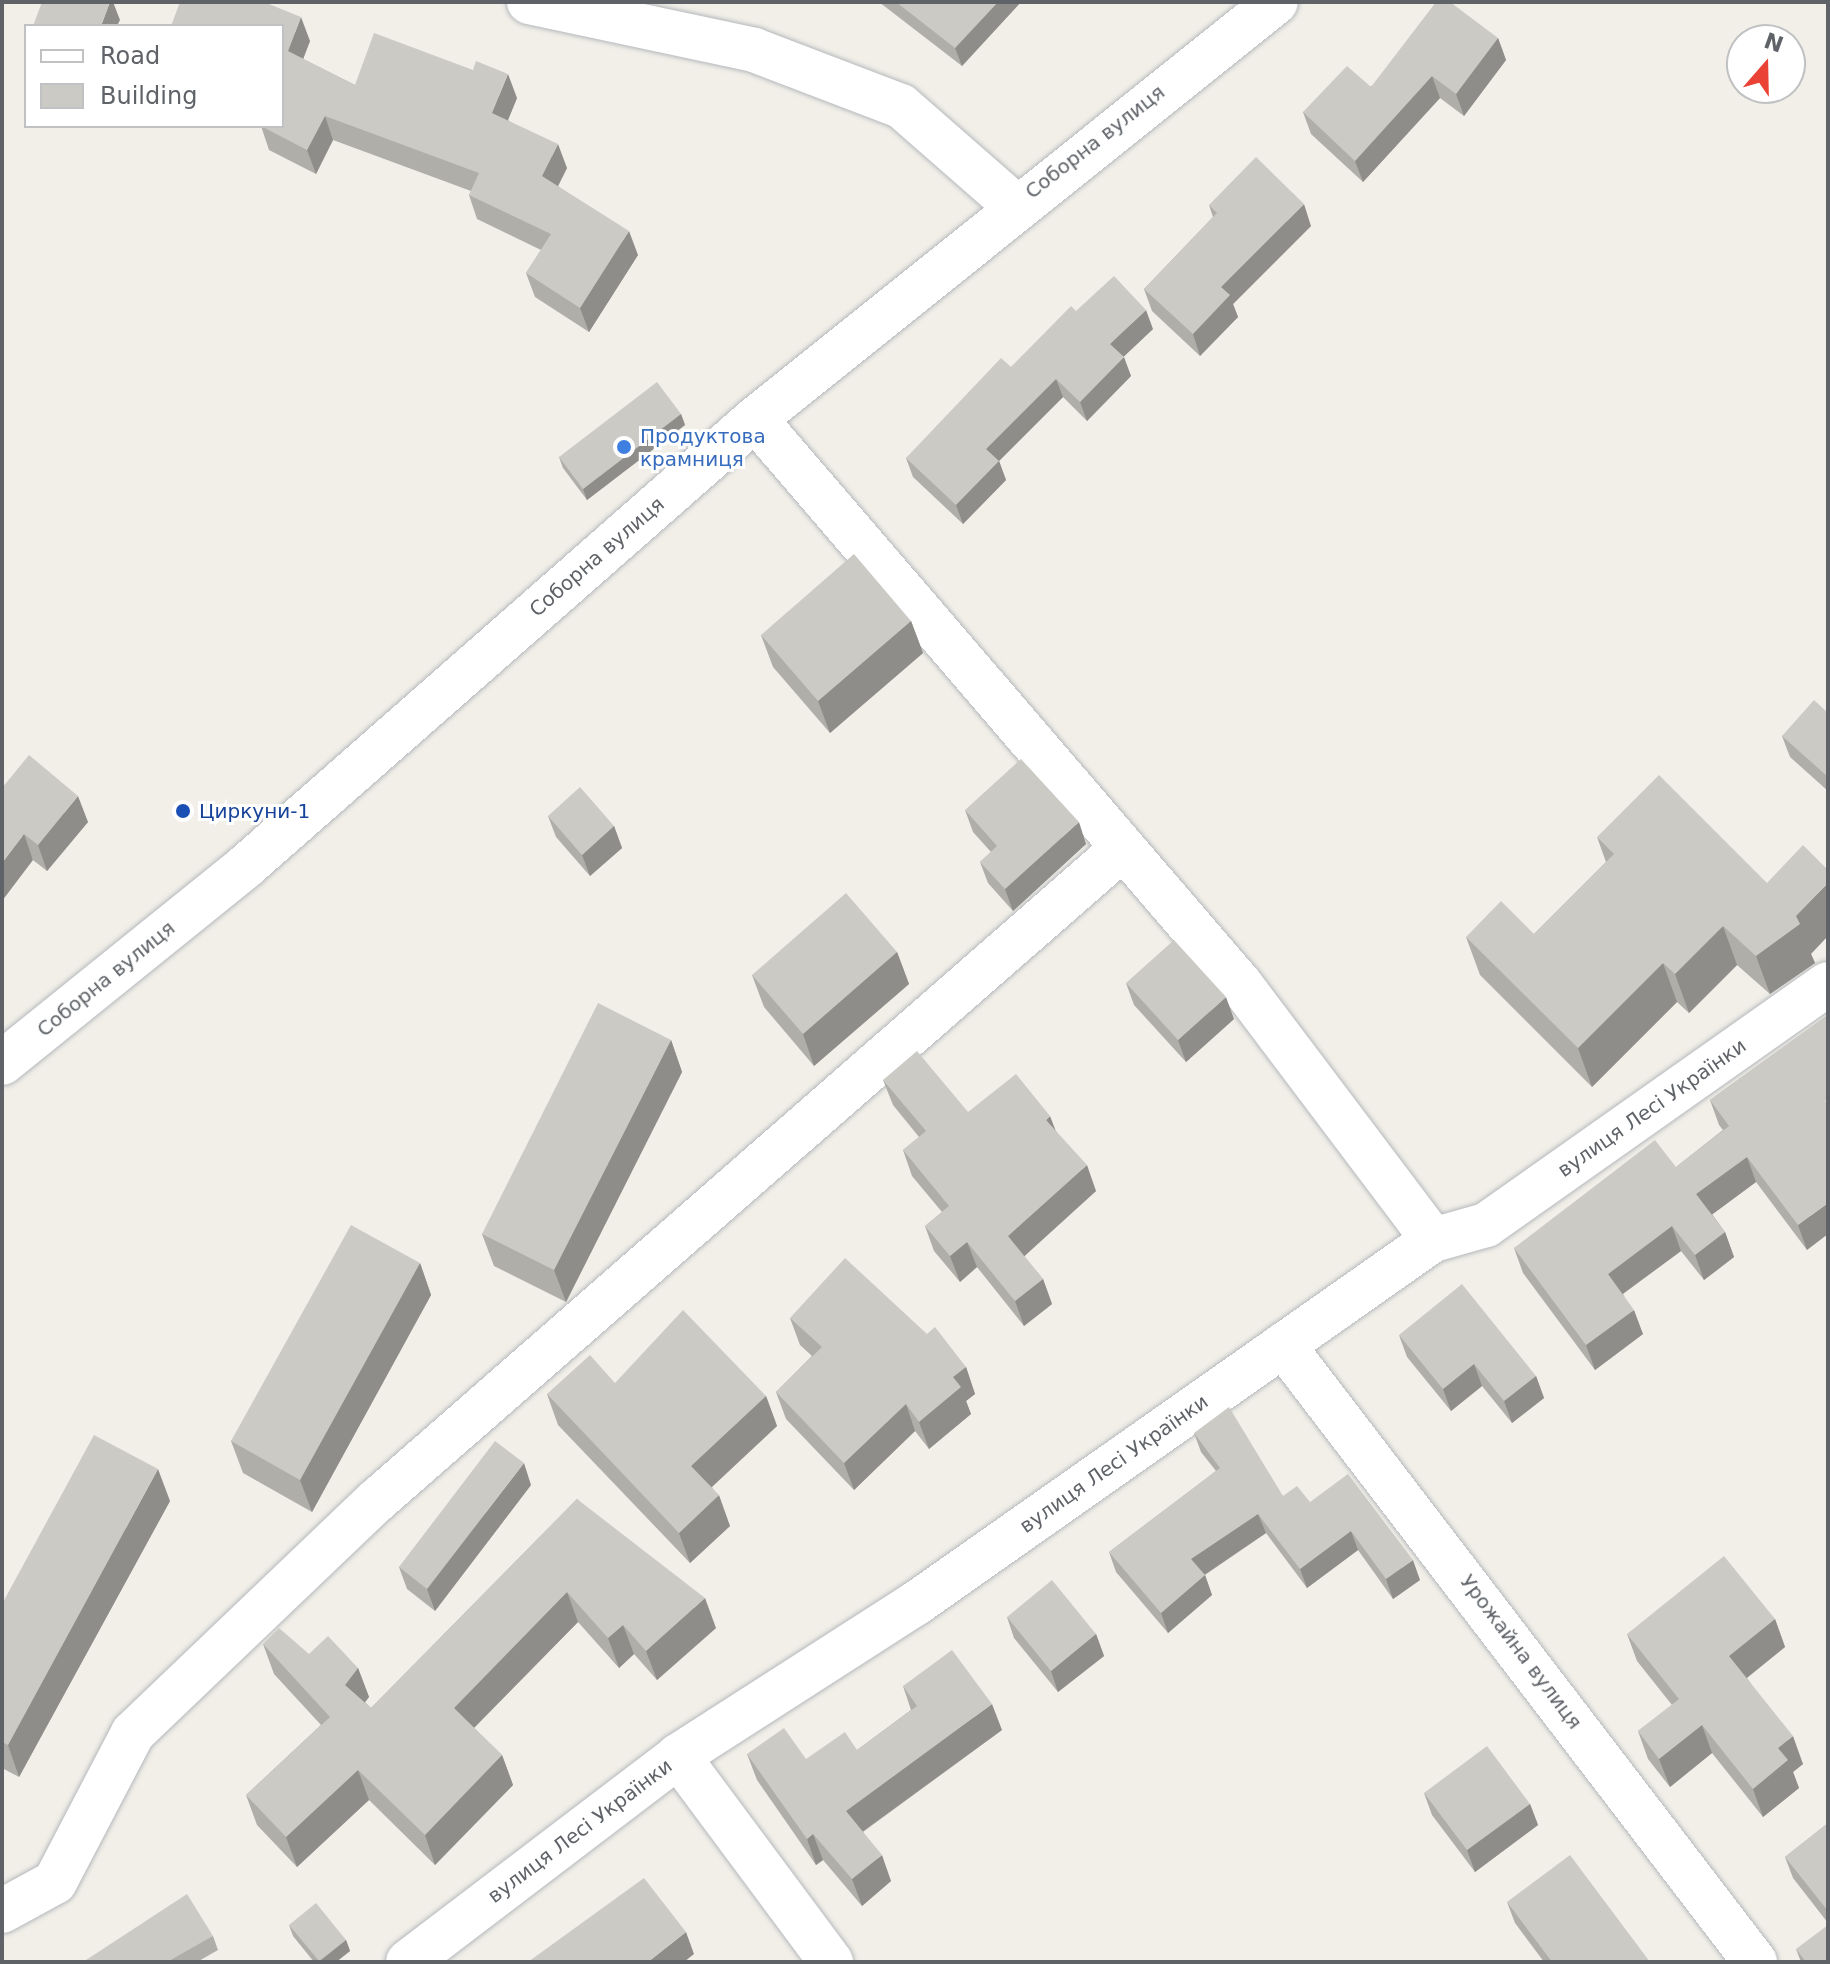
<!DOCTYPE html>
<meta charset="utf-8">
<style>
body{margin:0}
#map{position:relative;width:1830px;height:1964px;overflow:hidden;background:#f1efe8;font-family:"DejaVu Sans",sans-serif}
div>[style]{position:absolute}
.roads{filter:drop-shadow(0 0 2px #b5b8bc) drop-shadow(0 0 2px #b5b8bc)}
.minor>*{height:44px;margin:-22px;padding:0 22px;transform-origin:22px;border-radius:22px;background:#fff}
.wall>*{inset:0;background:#afaea9}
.shaded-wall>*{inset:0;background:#8f8d8a}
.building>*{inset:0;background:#cccac5}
.dots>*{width:22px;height:22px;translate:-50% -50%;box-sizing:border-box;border:4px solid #fff;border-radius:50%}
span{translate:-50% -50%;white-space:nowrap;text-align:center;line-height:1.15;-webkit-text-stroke:6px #fff;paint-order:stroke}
.street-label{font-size:20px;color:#5f6368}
.shop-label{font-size:20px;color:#366cbe}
.left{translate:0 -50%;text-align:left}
.transit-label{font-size:20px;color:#164399}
.frame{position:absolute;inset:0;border:4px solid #5f6368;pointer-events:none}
.legend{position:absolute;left:24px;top:24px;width:260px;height:104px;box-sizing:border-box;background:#fff;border:2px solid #bfc1c3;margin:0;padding:10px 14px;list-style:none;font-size:24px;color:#5f6368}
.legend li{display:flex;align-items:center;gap:16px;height:40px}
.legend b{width:40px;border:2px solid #bfc1c3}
.north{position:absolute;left:1726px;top:24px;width:80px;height:80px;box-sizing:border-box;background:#fff;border:2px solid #bfc1c3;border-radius:50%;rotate:20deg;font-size:22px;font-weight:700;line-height:32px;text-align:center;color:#5f6368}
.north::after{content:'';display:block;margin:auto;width:28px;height:36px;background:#ea4335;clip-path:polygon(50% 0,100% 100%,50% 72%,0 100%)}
</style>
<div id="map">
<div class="roads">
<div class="minor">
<div style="left:529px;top:2px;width:230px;rotate:12deg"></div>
<div style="left:754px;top:50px;width:157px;rotate:20.9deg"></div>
<div style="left:901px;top:106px;width:150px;rotate:41.2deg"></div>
<div style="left:755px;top:419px;width:746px;rotate:49.35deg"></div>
<div style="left:1241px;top:985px;width:319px;rotate:53deg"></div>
<div style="left:2px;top:1063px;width:314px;rotate:-38.9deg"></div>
<div style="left:246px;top:866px;width:677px;rotate:-41.29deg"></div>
<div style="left:755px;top:419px;width:667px;rotate:-38.67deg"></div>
<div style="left:1283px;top:1345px;width:777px;rotate:52.58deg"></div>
<div style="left:678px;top:1756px;width:257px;rotate:53.4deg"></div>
<div style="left:2px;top:1911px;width:60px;rotate:-28.7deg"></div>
<div style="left:55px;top:1882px;width:168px;rotate:-62.4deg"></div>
<div style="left:133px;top:1733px;width:336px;rotate:-43.7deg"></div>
<div style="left:376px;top:1501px;width:989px;rotate:-41.15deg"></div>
<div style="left:408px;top:1962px;width:340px;rotate:-37.3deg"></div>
<div style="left:678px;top:1756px;width:282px;rotate:-32.7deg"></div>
<div style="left:915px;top:1604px;width:633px;rotate:-35.1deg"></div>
<div style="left:1433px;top:1240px;width:55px;rotate:-15.8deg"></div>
<div style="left:1486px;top:1225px;width:418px;rotate:-35.2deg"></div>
</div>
</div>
<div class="wall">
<div style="clip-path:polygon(879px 2px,1021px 2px,962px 66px)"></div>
<div style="clip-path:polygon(282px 26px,310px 41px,303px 59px,355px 85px,517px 98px,508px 120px,567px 168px,558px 186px,638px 255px,589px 332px,535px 297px,526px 273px,541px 250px,477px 219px,469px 195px,471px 191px,333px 140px,316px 174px,269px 150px,261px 126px,282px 126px)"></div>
<div style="clip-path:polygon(1498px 38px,1506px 60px,1464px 116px,1440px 98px,1363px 182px,1311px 134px,1303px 112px)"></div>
<div style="clip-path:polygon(1209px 205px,1311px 226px,1233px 304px,1238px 317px,1200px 356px,1152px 311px,1144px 289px,1213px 217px)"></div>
<div style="clip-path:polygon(1076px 311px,1153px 329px,1123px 357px,1131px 376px,1087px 421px,1063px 397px,999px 461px,1006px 480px,963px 524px,913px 477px,906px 458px)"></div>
<div style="clip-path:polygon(681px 414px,685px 425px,587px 500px,563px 468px,559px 457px)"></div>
<div style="clip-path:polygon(911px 621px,923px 653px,830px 733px,773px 667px,761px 635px)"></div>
<div style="clip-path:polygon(1828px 713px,1828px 791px,1790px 757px,1782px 736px)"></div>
<div style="clip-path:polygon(2px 788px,88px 822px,47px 871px,33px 860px)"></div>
<div style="clip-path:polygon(965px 810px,1086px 844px,1013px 911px,988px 883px,980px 862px,991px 852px,973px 832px)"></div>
<div style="clip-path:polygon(548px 816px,614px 826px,622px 848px,590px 876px,556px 837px)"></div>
<div style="clip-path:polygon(1597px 837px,1811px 954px,1815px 963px,1770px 994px,1737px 965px,1689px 1013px,1677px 1002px,1592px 1087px,1480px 975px,1466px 937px,1534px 934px,1606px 862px)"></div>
<div style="clip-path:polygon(897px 952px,909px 984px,814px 1066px,764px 1007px,752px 975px)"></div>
<div style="clip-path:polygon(1126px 983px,1234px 1019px,1186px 1062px,1134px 1005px)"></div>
<div style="clip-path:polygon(1828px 1015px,1807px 1250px,1756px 1182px,1712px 1214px,1725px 1232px,1734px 1257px,1704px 1280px,1681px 1251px,1623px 1294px,1643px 1334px,1595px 1370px,1523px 1273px,1514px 1248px,1676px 1167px,1723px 1130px,1719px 1125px,1710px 1100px)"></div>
<div style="clip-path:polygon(671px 1040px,682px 1072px,566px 1302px,494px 1266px,482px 1234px)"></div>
<div style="clip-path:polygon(883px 1080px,968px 1112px,1056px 1131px,1096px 1191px,1024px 1256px,1043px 1279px,1052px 1304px,1024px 1326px,977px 1267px,960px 1282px,934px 1251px,925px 1226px,942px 1212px,912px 1176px,903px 1150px,919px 1137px,893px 1105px)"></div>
<div style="clip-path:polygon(420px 1263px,431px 1295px,312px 1512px,243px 1473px,231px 1441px)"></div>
<div style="clip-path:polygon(790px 1318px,927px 1334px,966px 1367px,975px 1394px,966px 1401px,971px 1414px,929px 1449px,915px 1431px,854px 1490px,786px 1419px,776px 1392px,812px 1356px,800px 1345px)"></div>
<div style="clip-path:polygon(1399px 1335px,1536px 1376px,1544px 1398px,1512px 1423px,1482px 1386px,1451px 1411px,1407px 1357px)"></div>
<div style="clip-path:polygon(615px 1383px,766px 1396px,777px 1426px,712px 1487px,730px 1526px,690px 1563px,558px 1425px,547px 1394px)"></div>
<div style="clip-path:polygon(1194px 1433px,1283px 1496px,1310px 1502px,1420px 1580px,1393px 1599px,1358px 1550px,1307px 1588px,1266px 1533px,1205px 1575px,1212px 1595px,1168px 1633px,1116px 1572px,1109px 1552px,1216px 1471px,1201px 1452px)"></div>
<div style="clip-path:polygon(531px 1485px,435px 1611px,407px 1589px,399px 1567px)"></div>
<div style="clip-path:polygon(577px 1499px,716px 1628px,657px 1680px,634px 1654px,619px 1668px,578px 1622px,474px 1728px,502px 1755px,513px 1785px,435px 1865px,369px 1800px,297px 1867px,257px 1825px,246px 1795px,321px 1725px,274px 1674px,263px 1644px,309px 1654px,358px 1668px,369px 1697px,365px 1702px,371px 1708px)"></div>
<div style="clip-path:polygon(170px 1501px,19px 1777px,2px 1768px,2px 1604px)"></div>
<div style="clip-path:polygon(1007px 1617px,1096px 1634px,1104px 1656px,1058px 1692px,1014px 1638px)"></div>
<div style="clip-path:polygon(1775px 1619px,1785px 1647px,1747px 1678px,1803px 1764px,1793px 1772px,1799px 1788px,1763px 1817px,1712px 1753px,1670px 1787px,1648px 1759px,1638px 1731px,1672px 1705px,1637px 1661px,1627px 1634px)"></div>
<div style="clip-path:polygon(903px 1686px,1002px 1730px,863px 1832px,891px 1881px,862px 1906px,823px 1860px,816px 1865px,757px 1780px,747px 1754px,806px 1759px,857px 1750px,911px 1710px)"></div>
<div style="clip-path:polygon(1424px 1793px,1530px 1804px,1538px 1825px,1475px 1872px,1432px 1815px)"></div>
<div style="clip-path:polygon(1828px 1823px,1828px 1923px,1793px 1878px,1785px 1857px)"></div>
<div style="clip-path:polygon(1507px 1902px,1650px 1962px,1544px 1962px,1515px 1923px)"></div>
<div style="clip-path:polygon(289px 1925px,346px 1940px,350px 1951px,336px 1962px,314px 1962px,293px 1936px)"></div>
<div style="clip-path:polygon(213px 1936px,218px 1950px,197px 1962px,83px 1962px)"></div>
<div style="clip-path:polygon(1796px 1949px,1828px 1962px,1801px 1962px)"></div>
</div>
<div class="shaded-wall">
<div style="clip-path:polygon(110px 2px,113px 2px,120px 20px,117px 26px,101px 26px)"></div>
<div style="clip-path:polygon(998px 2px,1021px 2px,962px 66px,955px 48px)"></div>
<div style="clip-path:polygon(301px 17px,310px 41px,297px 75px,288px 51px)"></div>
<div style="clip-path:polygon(1498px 38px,1506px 60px,1464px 116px,1456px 94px)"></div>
<div style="clip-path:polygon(508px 74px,517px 98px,501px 137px,492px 113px)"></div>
<div style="clip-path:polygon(1432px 76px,1440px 98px,1363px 182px,1355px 161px)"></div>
<div style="clip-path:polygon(325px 116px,333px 140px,316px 174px,307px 150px)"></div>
<div style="clip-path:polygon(558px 144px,567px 168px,551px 200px,542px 176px)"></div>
<div style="clip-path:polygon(1304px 204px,1311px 226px,1233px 304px,1238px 317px,1200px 356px,1193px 334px,1221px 287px)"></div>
<div style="clip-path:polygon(629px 231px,638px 255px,589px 332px,580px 308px)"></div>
<div style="clip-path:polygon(1146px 310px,1153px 329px,1117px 363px,1110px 344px)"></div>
<div style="clip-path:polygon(1124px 357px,1131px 376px,1087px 421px,1080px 402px)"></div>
<div style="clip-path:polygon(1056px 379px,1063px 397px,999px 461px,1006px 480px,963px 524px,956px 505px,986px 449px)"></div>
<div style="clip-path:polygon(681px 414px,685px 425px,587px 500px,583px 489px)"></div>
<div style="clip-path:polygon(911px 621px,923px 653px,830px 733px,818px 701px)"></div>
<div style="clip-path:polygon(78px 796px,88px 822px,47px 871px,38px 845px)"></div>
<div style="clip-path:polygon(1079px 822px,1086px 844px,1013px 911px,1005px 889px)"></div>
<div style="clip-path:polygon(614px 826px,622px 848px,590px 876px,582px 855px)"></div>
<div style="clip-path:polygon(24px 834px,33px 860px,2px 901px,2px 863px)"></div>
<div style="clip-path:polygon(1828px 883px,1828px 936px,1811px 954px,1815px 963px,1770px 994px,1756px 956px)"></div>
<div style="clip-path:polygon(1723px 926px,1737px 965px,1689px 1013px,1675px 974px)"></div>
<div style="clip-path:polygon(897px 952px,909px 984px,814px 1066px,803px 1034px)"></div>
<div style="clip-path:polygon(1663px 963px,1677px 1002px,1592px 1087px,1578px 1048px)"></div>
<div style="clip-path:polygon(1226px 997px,1234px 1019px,1186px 1062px,1178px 1040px)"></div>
<div style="clip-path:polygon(671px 1040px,682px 1072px,566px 1302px,554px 1270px)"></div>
<div style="clip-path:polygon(1050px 1116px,1060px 1142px,1046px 1120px)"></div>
<div style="clip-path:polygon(1747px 1157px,1756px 1182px,1706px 1219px,1696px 1194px)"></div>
<div style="clip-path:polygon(1087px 1165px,1096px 1191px,1018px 1262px,1008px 1236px)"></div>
<div style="clip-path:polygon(1828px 1203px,1828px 1234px,1807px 1250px,1798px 1225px)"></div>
<div style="clip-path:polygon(1672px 1226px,1681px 1251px,1617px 1298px,1608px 1274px)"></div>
<div style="clip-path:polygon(1725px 1232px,1734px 1257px,1704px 1280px,1695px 1255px)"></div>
<div style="clip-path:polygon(967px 1242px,977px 1267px,960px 1282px,950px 1256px)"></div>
<div style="clip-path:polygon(420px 1263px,431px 1295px,312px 1512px,300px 1480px)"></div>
<div style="clip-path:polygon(1043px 1279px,1052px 1304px,1024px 1326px,1015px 1301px)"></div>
<div style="clip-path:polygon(1634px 1310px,1643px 1334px,1595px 1370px,1586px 1345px)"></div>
<div style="clip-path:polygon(1474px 1364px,1482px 1386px,1451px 1411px,1443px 1389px)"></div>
<div style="clip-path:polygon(966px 1367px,975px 1394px,966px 1401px,971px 1414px,929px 1449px,919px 1422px,953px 1377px)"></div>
<div style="clip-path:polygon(1536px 1376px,1544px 1398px,1512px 1423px,1504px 1401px)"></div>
<div style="clip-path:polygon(766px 1396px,777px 1426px,702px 1496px,691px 1466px)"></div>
<div style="clip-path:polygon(906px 1404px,915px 1431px,854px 1490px,844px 1463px)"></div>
<div style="clip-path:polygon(524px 1463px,531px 1485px,435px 1611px,427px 1589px)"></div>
<div style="clip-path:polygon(158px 1469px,170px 1501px,19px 1777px,8px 1745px)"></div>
<div style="clip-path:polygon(719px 1495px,730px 1526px,690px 1563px,679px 1533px)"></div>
<div style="clip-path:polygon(1258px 1514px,1266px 1533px,1198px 1579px,1191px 1559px)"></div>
<div style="clip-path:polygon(1351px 1531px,1358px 1550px,1307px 1588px,1300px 1569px)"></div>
<div style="clip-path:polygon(1413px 1560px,1420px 1580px,1393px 1599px,1386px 1579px)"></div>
<div style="clip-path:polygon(1205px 1575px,1212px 1595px,1168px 1633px,1161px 1613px)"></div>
<div style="clip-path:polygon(567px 1592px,578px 1622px,464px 1738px,454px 1708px)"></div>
<div style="clip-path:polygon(705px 1598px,716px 1628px,657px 1680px,646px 1651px)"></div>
<div style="clip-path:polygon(1775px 1619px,1785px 1647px,1739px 1684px,1729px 1656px)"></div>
<div style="clip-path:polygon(623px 1625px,634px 1654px,619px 1668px,608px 1638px)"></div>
<div style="clip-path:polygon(1096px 1634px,1104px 1656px,1058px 1692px,1051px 1671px)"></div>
<div style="clip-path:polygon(358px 1668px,369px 1697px,355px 1715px,345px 1685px)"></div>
<div style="clip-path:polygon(992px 1704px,1002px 1730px,855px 1837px,846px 1811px)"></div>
<div style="clip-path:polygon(1702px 1725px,1712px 1753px,1670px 1787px,1659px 1759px)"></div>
<div style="clip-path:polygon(1793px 1736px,1803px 1764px,1793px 1772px,1799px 1788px,1763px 1817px,1753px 1789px,1778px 1748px)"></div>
<div style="clip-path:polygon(502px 1755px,513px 1785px,435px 1865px,425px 1835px)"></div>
<div style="clip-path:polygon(358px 1770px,369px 1800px,297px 1867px,286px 1837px)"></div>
<div style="clip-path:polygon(1530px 1804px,1538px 1825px,1475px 1872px,1467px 1850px)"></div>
<div style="clip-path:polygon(813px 1834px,823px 1860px,816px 1865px,807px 1839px)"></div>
<div style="clip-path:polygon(882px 1855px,891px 1881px,862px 1906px,852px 1879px)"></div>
<div style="clip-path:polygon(686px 1932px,694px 1954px,684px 1962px,648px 1962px)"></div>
<div style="clip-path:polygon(346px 1940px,350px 1951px,336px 1962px,319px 1962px)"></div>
</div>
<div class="building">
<div style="clip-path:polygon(42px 2px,110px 2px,101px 26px,33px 26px)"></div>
<div style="clip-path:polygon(180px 2px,264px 2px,301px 17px,288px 51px,355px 85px,374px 33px,473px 70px,476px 61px,508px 74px,492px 113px,558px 144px,542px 176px,629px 231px,580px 308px,526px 273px,551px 234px,469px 195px,479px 173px,325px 116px,307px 150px,261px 126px,282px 126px,282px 26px,171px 26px)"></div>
<div style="clip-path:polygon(896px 2px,998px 2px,955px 48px)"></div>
<div style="clip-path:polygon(1436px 2px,1450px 2px,1498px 38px,1456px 94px,1432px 76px,1355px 161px,1303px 112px,1347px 66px,1371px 87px)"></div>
<div style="clip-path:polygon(1256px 157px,1304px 204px,1221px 287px,1230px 295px,1193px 334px,1144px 289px,1217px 213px,1209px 205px)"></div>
<div style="clip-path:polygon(1114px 276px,1146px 310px,1110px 344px,1124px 357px,1080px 402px,1056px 379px,986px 449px,999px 461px,956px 505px,906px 458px,1001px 358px,1011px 367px,1071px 306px,1076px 311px)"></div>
<div style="clip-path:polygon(657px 382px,681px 414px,583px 489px,559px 457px)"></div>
<div style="clip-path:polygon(854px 554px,911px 621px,818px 701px,761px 635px)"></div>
<div style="clip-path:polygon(1814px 700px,1828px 713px,1828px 777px,1782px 736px)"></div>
<div style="clip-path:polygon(29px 755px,78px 796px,38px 845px,24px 834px,2px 863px,2px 788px)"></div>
<div style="clip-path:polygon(1021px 759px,1079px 822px,1005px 889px,980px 862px,997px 846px,965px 810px)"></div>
<div style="clip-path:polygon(1659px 775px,1767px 883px,1803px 845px,1828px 870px,1828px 883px,1796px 916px,1800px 924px,1756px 956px,1723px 926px,1675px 974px,1663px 963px,1578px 1048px,1466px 937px,1501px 901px,1534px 934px,1614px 854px,1597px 837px)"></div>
<div style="clip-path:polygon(580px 787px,614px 826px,582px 855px,548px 816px)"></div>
<div style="clip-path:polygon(846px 893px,897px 952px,803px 1034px,752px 975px)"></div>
<div style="clip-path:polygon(1174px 940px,1226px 997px,1178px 1040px,1126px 983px)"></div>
<div style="clip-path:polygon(598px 1003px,671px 1040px,554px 1270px,482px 1234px)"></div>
<div style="clip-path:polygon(1828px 1015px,1828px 1099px,1825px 1101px,1828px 1105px,1828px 1203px,1798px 1225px,1747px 1157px,1696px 1194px,1725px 1232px,1695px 1255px,1672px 1226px,1608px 1274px,1634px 1310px,1586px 1345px,1514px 1248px,1655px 1140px,1676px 1167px,1729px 1126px,1710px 1100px)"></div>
<div style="clip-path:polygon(917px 1051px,968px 1112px,1016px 1074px,1050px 1116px,1046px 1120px,1087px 1165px,1008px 1236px,1043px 1279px,1015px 1301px,967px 1242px,950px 1256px,925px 1226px,949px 1206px,903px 1150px,926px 1131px,883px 1080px)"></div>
<div style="clip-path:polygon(351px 1225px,420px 1263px,300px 1480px,231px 1441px)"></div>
<div style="clip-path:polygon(845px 1258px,927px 1334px,935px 1327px,966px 1367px,953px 1377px,961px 1387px,919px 1422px,906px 1404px,844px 1463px,776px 1392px,822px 1347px,790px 1318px)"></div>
<div style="clip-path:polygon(1462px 1284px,1536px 1376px,1504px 1401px,1474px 1364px,1443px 1389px,1399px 1335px)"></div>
<div style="clip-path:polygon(683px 1310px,766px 1396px,691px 1466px,719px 1495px,679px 1533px,547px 1394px,590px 1355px,615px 1383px)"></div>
<div style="clip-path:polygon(1229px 1407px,1283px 1496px,1297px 1486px,1310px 1502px,1348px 1474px,1413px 1560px,1386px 1579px,1351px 1531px,1300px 1569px,1258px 1514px,1191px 1559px,1205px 1575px,1161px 1613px,1109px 1552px,1220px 1468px,1194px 1433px)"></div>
<div style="clip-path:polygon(94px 1435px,158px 1469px,8px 1745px,2px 1742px,2px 1604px)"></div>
<div style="clip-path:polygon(495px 1441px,524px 1463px,427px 1589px,399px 1567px)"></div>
<div style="clip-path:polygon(577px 1499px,705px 1598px,646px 1651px,623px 1625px,608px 1638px,567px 1592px,454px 1708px,502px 1755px,425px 1835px,358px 1770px,286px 1837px,246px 1795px,330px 1717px,263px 1644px,279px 1628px,309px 1654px,328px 1636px,358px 1668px,345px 1685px,371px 1708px)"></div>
<div style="clip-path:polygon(1724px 1556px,1775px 1619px,1729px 1656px,1793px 1736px,1778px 1748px,1788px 1760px,1753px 1789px,1702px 1725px,1659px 1759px,1638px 1731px,1679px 1699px,1627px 1634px)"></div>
<div style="clip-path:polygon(1052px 1580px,1096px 1634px,1051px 1671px,1007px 1617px)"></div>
<div style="clip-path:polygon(952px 1650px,992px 1704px,846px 1811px,882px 1855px,852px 1879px,813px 1834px,807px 1839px,747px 1754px,784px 1728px,806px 1759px,845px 1732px,857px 1750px,917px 1706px,903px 1686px)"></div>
<div style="clip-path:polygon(1487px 1746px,1530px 1804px,1467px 1850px,1424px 1793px)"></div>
<div style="clip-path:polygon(1828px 1823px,1828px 1911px,1785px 1857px)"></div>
<div style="clip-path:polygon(1570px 1855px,1650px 1962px,1552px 1962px,1507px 1902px)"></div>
<div style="clip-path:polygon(644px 1878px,686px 1932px,648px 1962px,528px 1962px)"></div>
<div style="clip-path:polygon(187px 1894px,213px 1936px,167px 1962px,83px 1962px)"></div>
<div style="clip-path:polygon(316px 1903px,346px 1940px,319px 1961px,289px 1925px)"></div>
<div style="clip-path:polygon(1828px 1925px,1828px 1962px,1806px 1962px,1796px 1949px)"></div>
</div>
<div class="dots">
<div style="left:624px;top:447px;background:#3f7fe0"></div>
<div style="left:183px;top:811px;background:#1a4fb4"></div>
</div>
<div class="street-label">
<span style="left:1095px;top:142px;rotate:-38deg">Соборна вулиця</span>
<span style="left:597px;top:557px;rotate:-41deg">Соборна вулиця</span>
<span style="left:106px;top:979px;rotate:-39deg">Соборна вулиця</span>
<span style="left:1652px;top:1108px;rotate:-35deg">вулиця Лесі Українки</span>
<span style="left:1114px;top:1464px;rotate:-35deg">вулиця Лесі Українки</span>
<span style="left:1521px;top:1652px;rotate:53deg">Урожайна вулиця</span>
<span style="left:580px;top:1831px;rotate:-37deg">вулиця Лесі Українки</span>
</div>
<div class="shop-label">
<span class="left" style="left:640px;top:448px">Продуктова<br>крамниця</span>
</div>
<div class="transit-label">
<span class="left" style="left:199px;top:811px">Циркуни-1</span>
</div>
<div class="frame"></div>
<ul class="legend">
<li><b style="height:10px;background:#fff"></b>Road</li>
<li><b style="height:22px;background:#cccac5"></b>Building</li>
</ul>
<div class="north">N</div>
</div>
